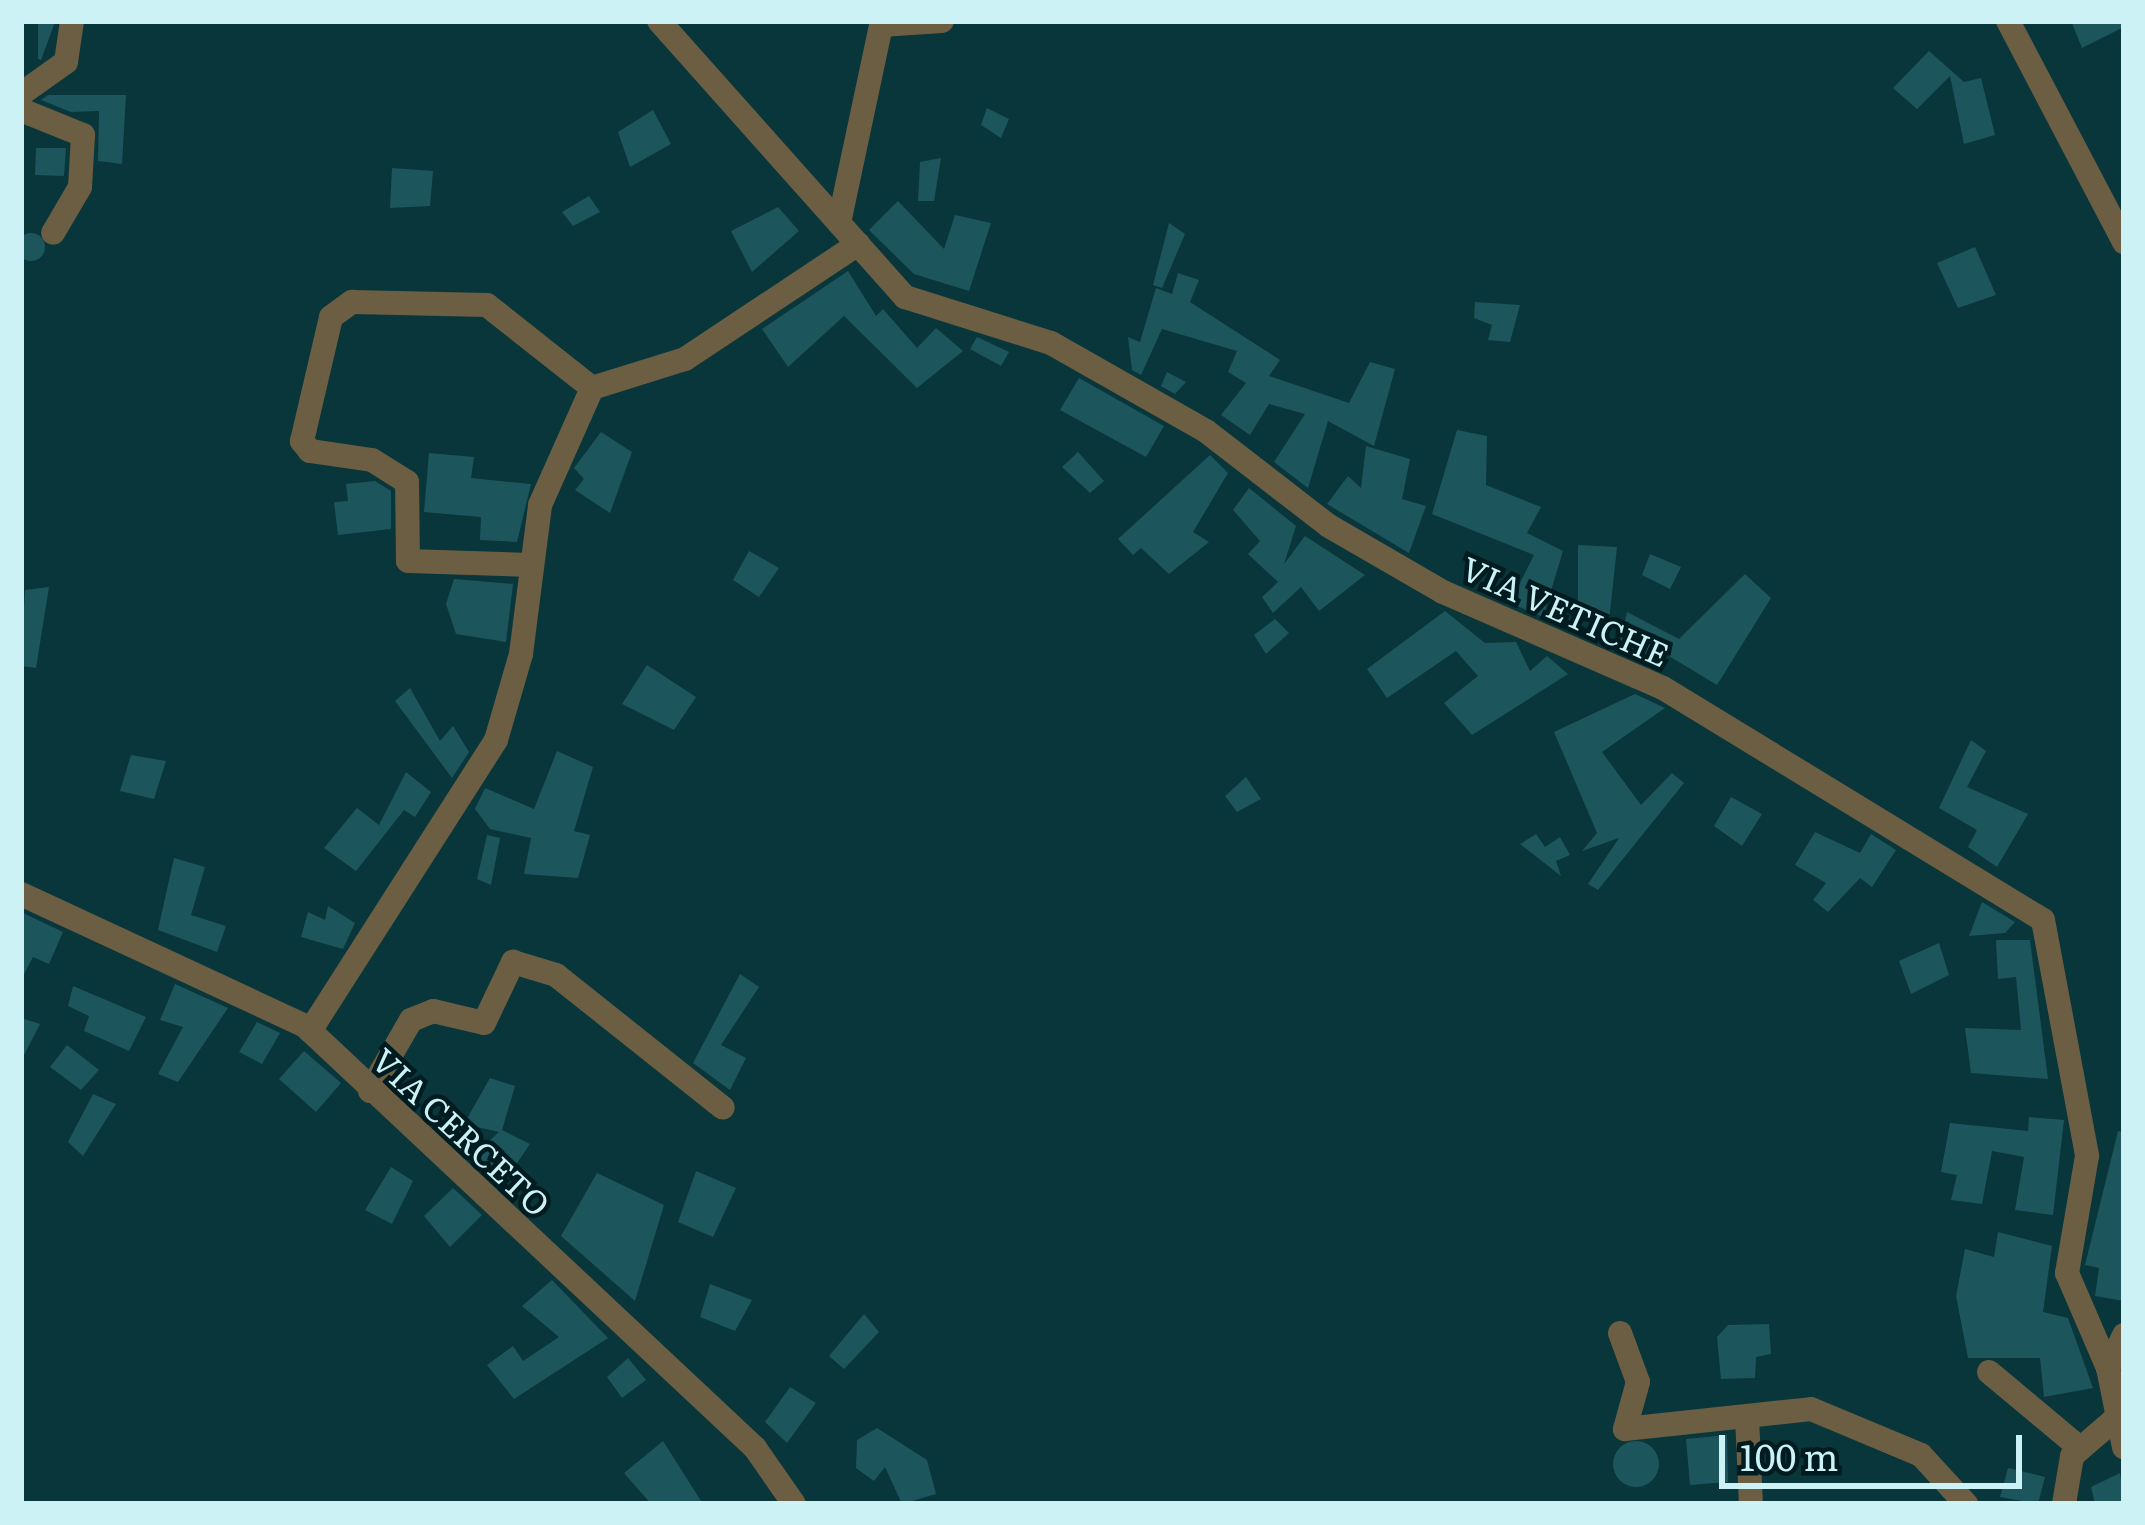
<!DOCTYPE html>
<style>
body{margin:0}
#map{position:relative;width:2145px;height:1525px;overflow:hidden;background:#09363a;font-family:Literata,serif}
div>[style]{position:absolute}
.building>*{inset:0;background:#1d555c}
.round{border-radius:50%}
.minor>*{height:24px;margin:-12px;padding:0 12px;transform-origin:12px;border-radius:12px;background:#6b5e43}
span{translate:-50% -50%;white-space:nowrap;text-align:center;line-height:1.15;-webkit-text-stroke:9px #001c20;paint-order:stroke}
.street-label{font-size:33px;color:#ccf2f6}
.frame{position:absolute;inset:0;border:24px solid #ccf2f6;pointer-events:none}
.scale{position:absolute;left:1719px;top:1435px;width:303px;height:54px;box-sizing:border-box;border:6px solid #ccf2f6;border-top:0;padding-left:15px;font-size:36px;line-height:42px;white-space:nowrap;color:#ccf2f6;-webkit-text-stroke:9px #001c20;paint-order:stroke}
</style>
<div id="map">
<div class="building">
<div style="clip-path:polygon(38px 21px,55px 22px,41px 60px,38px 59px)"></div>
<div style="clip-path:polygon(2071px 21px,2124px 21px,2124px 27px,2082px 48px)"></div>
<div style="clip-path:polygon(1929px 51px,1964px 82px,1981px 78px,1995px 135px,1964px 144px,1950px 76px,1917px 109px,1893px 88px)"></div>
<div style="clip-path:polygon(48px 95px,126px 95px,122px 164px,98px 161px,99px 111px,71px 112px,41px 100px)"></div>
<div style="clip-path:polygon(987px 108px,1009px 119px,1001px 138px,981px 125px)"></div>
<div style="clip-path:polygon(653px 110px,671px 144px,630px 167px,618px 132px)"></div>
<div style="clip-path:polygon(36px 148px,66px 148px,64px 176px,35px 175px)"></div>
<div style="clip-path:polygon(941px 158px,934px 201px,918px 201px,920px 162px)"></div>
<div style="clip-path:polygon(392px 168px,433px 171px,430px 206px,390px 208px)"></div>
<div style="clip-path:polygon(589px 196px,600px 212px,573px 226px,562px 212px)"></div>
<div style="clip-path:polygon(898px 201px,944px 249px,955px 215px,991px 223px,969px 291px,914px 274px,869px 230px)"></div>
<div style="clip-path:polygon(778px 207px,799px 231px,752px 272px,731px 231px)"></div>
<div style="clip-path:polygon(1169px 223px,1185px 234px,1162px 288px,1153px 285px)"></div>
<div class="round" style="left:17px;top:233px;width:28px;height:28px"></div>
<div style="clip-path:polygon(1975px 247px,1996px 295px,1958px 308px,1937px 263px)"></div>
<div style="clip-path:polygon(848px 271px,876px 316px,883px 309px,917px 348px,936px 328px,963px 351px,917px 388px,844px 316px,788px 367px,762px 329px)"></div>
<div style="clip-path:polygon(1178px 273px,1199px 280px,1190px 302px,1280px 360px,1269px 376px,1349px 403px,1370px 362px,1395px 369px,1374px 446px,1328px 421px,1308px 488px,1274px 462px,1305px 414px,1269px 404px,1250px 435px,1221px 415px,1246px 383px,1228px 372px,1237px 351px,1162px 329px,1141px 375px,1132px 370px,1128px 337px,1140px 342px,1156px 288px,1172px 294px)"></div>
<div style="clip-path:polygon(1475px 302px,1520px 305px,1510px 342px,1488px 340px,1492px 325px,1474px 318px)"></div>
<div style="clip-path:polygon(977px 337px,1009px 352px,1001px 366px,970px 349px)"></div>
<div style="clip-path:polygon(1167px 372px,1186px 382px,1175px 394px,1161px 386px)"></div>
<div style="clip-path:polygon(1079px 378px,1164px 426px,1146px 457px,1060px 410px)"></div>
<div style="clip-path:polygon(1457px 430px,1487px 436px,1486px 485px,1541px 507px,1527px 533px,1563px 551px,1543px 617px,1510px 603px,1534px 555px,1432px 514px)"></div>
<div style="clip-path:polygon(601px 432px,632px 452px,610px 513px,575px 490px,584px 479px,574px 468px)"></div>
<div style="clip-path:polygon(1366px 446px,1410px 459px,1402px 499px,1426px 506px,1409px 553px,1327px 504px,1348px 476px,1361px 488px)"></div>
<div style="clip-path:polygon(1078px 452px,1104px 481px,1090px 493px,1062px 467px)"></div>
<div style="clip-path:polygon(429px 453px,474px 457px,471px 478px,531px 484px,517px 542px,480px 540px,481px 517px,424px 512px)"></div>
<div style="clip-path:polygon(1210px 455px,1228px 473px,1193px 532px,1209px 542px,1169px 574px,1141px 548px,1133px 555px,1118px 539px)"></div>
<div style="clip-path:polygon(375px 481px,391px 491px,391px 529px,338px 535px,334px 502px,348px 501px,346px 484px)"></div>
<div style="clip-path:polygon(1249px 488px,1296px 526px,1284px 564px,1305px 536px,1365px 575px,1319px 611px,1301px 587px,1273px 613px,1262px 597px,1278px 582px,1248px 554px,1260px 541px,1233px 510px)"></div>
<div style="clip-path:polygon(1578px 545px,1617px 547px,1609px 621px,1578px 621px)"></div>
<div style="clip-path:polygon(749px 551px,779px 568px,759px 597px,733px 580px)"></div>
<div style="clip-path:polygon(1650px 554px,1681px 567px,1670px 589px,1642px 575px)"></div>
<div style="clip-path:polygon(1745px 574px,1771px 598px,1717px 685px,1654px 647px,1652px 657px,1618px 650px,1627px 612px,1679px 639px)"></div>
<div style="clip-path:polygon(454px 579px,513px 584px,506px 642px,456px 634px,446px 604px)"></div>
<div style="clip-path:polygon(49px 587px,36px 668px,21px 666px,25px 590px)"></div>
<div style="clip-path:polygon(1445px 611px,1485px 643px,1516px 642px,1530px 671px,1547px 656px,1568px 674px,1472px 735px,1444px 703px,1478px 676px,1456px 651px,1387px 698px,1367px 669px)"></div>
<div style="clip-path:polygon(1275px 619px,1289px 633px,1266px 654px,1254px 635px)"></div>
<div style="clip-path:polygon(647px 665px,696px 697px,674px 730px,622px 704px)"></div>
<div style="clip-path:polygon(410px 688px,440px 741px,453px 726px,469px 752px,452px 778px,395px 701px)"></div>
<div style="clip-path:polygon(1635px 694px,1665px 708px,1602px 752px,1641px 805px,1672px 773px,1684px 783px,1598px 890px,1588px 884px,1619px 838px,1582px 851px,1597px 833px,1554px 732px)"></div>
<div style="clip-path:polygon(1971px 740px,1986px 751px,1967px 787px,2028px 814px,1997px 867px,1968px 847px,1977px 830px,1939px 808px)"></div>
<div style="clip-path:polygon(557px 751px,593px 767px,574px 831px,590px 835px,578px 878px,524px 874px,531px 838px,490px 829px,475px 809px,485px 788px,534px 809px)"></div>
<div style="clip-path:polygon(131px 755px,166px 761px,154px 799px,120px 791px)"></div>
<div style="clip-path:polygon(406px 772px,431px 792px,415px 817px,404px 810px,356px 871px,324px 848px,357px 808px,379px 825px)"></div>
<div style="clip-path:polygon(1246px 777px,1261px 799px,1237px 812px,1225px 796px)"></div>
<div style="clip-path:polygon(1731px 797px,1762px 814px,1742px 846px,1714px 826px)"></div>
<div style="clip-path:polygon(1815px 832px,1860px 853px,1871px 834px,1896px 850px,1872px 887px,1860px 878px,1828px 912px,1813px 900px,1826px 883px,1795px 865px)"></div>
<div style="clip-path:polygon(1536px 834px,1545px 847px,1560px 837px,1570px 855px,1556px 861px,1561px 876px,1520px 844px)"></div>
<div style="clip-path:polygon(487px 835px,500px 838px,491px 885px,477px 879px)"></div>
<div style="clip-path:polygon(174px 858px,205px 867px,191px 915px,226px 926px,217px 952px,158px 930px)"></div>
<div style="clip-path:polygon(1982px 902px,2015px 922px,2005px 933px,1969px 936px)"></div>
<div style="clip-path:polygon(328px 906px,355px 923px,343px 949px,301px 937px,308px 912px,325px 920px)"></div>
<div style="clip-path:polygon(21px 912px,63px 932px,49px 964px,33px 957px,21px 980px)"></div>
<div style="clip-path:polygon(1996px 940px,2030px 940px,2048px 1079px,1971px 1073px,1965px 1028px,2021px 1030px,2016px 977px,1998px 979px)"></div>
<div style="clip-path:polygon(1939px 943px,1949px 975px,1911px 994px,1899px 961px)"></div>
<div style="clip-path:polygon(740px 974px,759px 987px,721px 1045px,746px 1058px,730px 1090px,693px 1063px)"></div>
<div style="clip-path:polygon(175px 984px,228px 1008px,178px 1082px,158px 1074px,183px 1027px,160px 1020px)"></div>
<div style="clip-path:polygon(73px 986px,146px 1017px,129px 1051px,84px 1031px,89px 1016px,68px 1006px)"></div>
<div style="clip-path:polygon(21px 1018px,40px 1024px,21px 1061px)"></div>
<div style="clip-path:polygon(257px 1022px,280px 1033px,262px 1064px,239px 1052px)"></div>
<div style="clip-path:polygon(67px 1045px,99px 1070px,81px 1090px,50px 1067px)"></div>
<div style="clip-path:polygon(304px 1051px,341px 1083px,316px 1112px,279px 1079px)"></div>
<div style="clip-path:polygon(490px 1078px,515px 1086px,502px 1130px,530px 1144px,501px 1187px,470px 1158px,499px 1132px,464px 1124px)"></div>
<div style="clip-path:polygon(93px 1094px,116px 1104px,83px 1156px,68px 1142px)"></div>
<div style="clip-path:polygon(2029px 1117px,2064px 1120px,2053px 1215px,2015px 1210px,2024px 1157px,1992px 1151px,1982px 1204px,1951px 1200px,1957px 1175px,1941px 1172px,1950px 1123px,2028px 1131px)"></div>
<div style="clip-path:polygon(2118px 1131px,2124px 1132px,2124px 1301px,2095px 1296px,2099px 1268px,2085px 1265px)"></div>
<div style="clip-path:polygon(391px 1167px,413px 1181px,392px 1224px,365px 1210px)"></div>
<div style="clip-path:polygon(696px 1171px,736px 1188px,713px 1237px,678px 1222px)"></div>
<div style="clip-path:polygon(597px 1173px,664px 1205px,635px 1301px,561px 1236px)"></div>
<div style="clip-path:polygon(453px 1188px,482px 1215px,450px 1247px,424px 1216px)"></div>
<div style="clip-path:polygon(1998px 1232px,2052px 1246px,2043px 1312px,2068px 1318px,2093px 1388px,2044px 1397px,2040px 1358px,1968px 1358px,1956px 1296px,1965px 1249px,1994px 1257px)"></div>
<div style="clip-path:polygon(552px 1280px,608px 1338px,514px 1399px,487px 1365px,513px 1346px,523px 1361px,559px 1337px,522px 1306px)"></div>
<div style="clip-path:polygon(710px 1284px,752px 1300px,735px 1331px,700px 1317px)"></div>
<div style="clip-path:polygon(864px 1314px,879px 1332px,844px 1369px,829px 1356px)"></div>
<div style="clip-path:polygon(1769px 1324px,1771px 1354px,1756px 1357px,1755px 1378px,1721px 1379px,1717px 1337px,1728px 1325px)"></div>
<div style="clip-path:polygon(628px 1358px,646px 1380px,622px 1398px,607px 1377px)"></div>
<div style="clip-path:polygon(790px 1387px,816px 1403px,787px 1443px,765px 1422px)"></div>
<div style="clip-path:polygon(877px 1428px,927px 1460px,936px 1494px,902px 1504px,885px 1467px,874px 1481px,856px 1468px,857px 1440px)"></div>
<div style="clip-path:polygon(1727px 1435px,1728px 1482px,1690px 1485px,1686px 1439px)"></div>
<div style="clip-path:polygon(663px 1441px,703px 1504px,651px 1504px,624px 1473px)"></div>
<div class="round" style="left:1613px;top:1441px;width:46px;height:46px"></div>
<div style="clip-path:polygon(2008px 1468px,2045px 1477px,2038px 1504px,2000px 1497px)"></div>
<div style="clip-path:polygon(2120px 1473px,2124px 1504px,2095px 1504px,2091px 1487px)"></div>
</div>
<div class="minor">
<div style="left:659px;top:21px;width:370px;rotate:48.3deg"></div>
<div style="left:905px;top:297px;width:153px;rotate:17.5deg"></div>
<div style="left:1051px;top:343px;width:178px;rotate:29.6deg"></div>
<div style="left:1206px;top:431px;width:155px;rotate:37.7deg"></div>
<div style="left:1329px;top:526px;width:132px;rotate:30.1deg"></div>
<div style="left:1443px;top:592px;width:240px;rotate:23.6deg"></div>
<div style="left:1663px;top:688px;width:445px;rotate:31.4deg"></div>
<div style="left:2043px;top:920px;width:240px;rotate:79.4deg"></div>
<div style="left:2087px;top:1156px;width:119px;rotate:99.7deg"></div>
<div style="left:2067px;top:1273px;width:103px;rotate:66.7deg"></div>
<div style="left:2108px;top:1368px;width:81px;rotate:78.6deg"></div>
<div style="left:2008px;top:21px;width:250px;rotate:62.3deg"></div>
<div style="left:21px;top:94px;width:55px;rotate:-35.4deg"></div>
<div style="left:66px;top:62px;width:41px;rotate:-81.7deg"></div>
<div style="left:21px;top:110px;width:67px;rotate:22deg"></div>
<div style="left:83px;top:135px;width:52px;rotate:93.3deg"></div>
<div style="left:80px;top:187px;width:53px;rotate:120.4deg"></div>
<div style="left:839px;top:223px;width:202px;rotate:-78deg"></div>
<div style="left:881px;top:25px;width:61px;rotate:-3.8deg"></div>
<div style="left:531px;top:565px;width:123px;rotate:-178.1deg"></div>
<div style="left:408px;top:561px;width:79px;rotate:-90.7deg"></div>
<div style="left:407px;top:482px;width:41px;rotate:-147.8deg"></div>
<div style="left:372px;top:460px;width:63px;rotate:-171.7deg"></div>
<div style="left:310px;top:451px;width:13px;rotate:-129deg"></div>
<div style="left:302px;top:441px;width:127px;rotate:-76.8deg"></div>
<div style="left:331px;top:317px;width:26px;rotate:-36deg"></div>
<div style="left:352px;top:302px;width:135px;rotate:1.3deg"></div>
<div style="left:487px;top:305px;width:134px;rotate:38.3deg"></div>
<div style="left:21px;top:894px;width:313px;rotate:24.9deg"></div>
<div style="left:305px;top:1026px;width:617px;rotate:43.16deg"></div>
<div style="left:755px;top:1448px;width:68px;rotate:55.1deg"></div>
<div style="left:310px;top:1031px;width:345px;rotate:-57.4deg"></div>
<div style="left:496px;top:740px;width:90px;rotate:-73.8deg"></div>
<div style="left:521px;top:654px;width:150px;rotate:-82.7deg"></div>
<div style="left:540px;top:505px;width:128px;rotate:-66deg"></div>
<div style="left:592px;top:388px;width:97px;rotate:-17.3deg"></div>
<div style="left:685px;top:359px;width:208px;rotate:-33.6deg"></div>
<div style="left:370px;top:1091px;width:82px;rotate:-60deg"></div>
<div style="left:411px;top:1020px;width:24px;rotate:-22deg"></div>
<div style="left:433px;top:1011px;width:52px;rotate:13.2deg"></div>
<div style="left:484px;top:1023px;width:68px;rotate:-64.6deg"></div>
<div style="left:513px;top:962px;width:45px;rotate:16.8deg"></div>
<div style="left:556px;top:975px;width:213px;rotate:38.5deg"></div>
<div style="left:1620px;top:1333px;width:52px;rotate:69.8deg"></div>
<div style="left:1638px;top:1382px;width:49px;rotate:105.5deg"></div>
<div style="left:1625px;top:1429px;width:187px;rotate:-6.1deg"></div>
<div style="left:1811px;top:1409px;width:119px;rotate:22.7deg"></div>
<div style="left:1921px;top:1455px;width:67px;rotate:47.4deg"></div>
<div style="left:2108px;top:1368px;width:37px;rotate:-64deg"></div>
<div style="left:1989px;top:1372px;width:119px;rotate:39.9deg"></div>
<div style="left:1747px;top:1417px;width:87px;rotate:87.4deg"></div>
<div style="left:2064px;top:1504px;width:49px;rotate:-80.5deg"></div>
<div style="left:2072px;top:1456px;width:57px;rotate:-40.7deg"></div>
</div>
<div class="street-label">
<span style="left:1566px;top:610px;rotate:24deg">VIA VETICHE</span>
<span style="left:462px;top:1131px;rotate:43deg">VIA CERCETO</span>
</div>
<div class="frame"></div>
<div class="scale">100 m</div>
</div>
